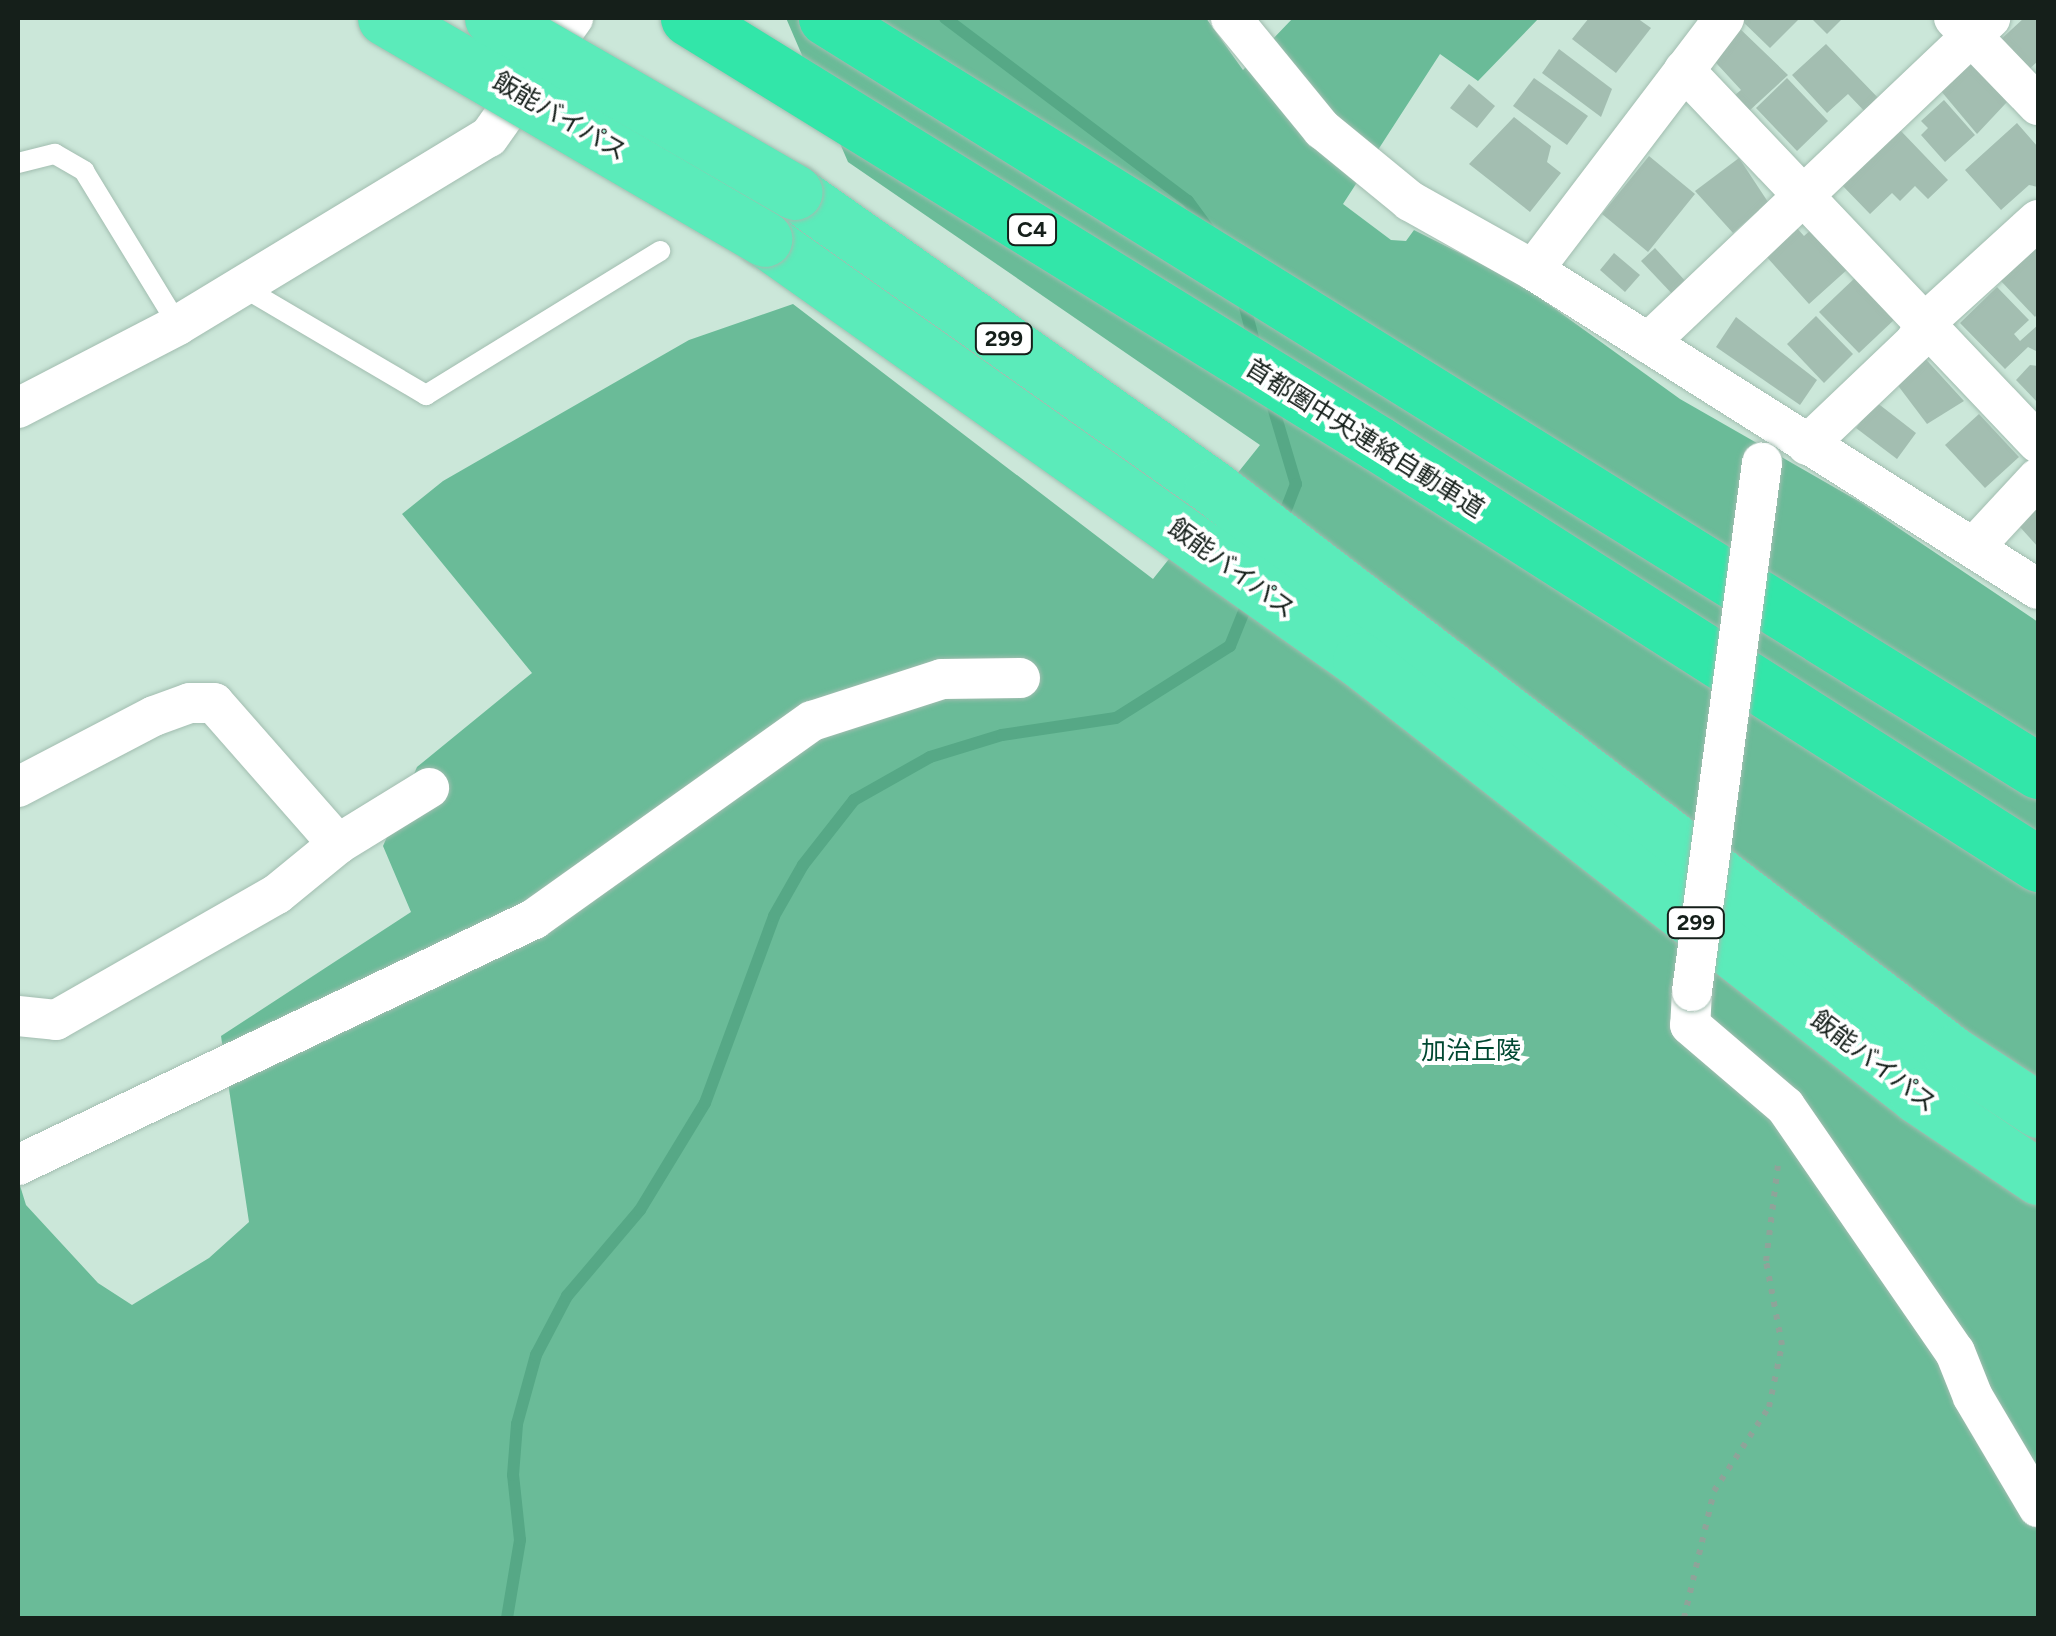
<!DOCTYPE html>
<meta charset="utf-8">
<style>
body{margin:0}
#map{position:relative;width:2056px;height:1636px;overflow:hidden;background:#cbe7d9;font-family:Figtree,"Noto Sans JP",sans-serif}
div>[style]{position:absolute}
.forest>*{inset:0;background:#6abb98}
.stream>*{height:12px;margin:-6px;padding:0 6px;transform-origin:6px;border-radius:6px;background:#56a886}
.building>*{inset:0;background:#a3beb1}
.path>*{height:6px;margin-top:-3px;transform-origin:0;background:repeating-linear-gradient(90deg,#8ea499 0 5px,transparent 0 13px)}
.roads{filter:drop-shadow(0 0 2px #a2bdb0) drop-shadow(0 0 2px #a2bdb0)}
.service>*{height:20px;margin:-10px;padding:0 10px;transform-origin:10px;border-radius:10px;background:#fff}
.minor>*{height:40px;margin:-20px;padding:0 20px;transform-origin:20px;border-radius:20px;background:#fff}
.trunk>*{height:55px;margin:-27.5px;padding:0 27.5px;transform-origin:27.5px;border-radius:27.5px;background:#5bebba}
.motorway>*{height:55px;margin:-27.5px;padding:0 27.5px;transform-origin:27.5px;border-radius:27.5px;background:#32e6a9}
.bridges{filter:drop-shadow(0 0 2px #a2bdb0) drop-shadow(0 0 2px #a2bdb0)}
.minor-bridge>*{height:40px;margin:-20px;padding:0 20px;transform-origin:20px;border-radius:20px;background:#fff}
.trunk-bridge>*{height:55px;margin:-27.5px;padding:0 27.5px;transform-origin:27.5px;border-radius:27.5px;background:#5bebba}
span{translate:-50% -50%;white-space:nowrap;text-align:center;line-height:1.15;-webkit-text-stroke:8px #fff;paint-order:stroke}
.shield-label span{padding:2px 8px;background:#fff;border:2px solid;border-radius:8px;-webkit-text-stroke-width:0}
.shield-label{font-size:22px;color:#151f1a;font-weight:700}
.street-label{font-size:25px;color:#151f1a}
.park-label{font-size:25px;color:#004831}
.frame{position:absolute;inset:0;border:20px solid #151f1a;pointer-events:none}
</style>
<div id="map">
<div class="forest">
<div style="clip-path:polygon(786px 18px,1206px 18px,1243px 70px,1293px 18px,1539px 18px,1478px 81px,1440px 54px,1343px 204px,1391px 240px,1406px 241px,1414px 230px,1519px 283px,1680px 399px,1860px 502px,2038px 622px,2038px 1618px,18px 1618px,18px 1179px,26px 1205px,98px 1283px,132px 1305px,209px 1258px,249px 1222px,221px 1036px,411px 912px,383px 846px,417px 767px,532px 673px,402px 514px,443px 481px,689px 340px,793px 304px,1153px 579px,1260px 445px,848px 162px)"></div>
</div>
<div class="stream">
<div style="left:945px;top:18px;width:304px;rotate:37deg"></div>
<div style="left:1188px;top:201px;width:36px;rotate:54deg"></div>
<div style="left:1242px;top:296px;width:55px;rotate:75.2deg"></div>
<div style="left:1270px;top:397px;width:91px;rotate:73.4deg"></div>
<div style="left:1296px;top:484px;width:44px;rotate:111.3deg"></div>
<div style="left:507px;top:1618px;width:79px;rotate:-80.5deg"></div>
<div style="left:520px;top:1540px;width:65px;rotate:-96.1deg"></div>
<div style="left:513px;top:1475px;width:51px;rotate:-85.5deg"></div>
<div style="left:517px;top:1424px;width:72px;rotate:-74.6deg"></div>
<div style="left:536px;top:1355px;width:67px;rotate:-62.3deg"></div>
<div style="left:567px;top:1296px;width:113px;rotate:-49.7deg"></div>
<div style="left:640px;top:1210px;width:125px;rotate:-58.7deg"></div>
<div style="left:705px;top:1103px;width:199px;rotate:-69.7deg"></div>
<div style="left:774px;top:916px;width:59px;rotate:-60.4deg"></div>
<div style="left:803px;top:865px;width:83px;rotate:-51.9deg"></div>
<div style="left:854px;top:800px;width:87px;rotate:-29.5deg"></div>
<div style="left:930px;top:757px;width:75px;rotate:-17deg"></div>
<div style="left:1002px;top:735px;width:115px;rotate:-8.5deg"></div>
<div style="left:1116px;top:718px;width:135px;rotate:-32.3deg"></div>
<div style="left:1230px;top:646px;width:51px;rotate:-68deg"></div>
</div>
<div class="building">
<div style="clip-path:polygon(1589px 18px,1637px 18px,1651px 28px,1616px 73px,1572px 39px)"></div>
<div style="clip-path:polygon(1739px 18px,1800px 18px,1770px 48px)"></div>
<div style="clip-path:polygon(1811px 18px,1843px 18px,1827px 34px)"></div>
<div style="clip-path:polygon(2024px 18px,2038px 18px,2038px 61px,2026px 72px,1998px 42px)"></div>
<div style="clip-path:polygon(1736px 25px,1788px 75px,1749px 111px,1735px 95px,1741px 90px,1706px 52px)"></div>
<div style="clip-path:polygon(1826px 44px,1884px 104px,1870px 117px,1848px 94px,1827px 113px,1792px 75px)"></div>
<div style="clip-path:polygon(1559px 49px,1612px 89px,1601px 117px,1542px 73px)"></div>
<div style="clip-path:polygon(1972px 59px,2007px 102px,1977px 134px,1941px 91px)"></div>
<div style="clip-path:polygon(1534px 78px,1588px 116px,1567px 145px,1513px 106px)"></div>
<div style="clip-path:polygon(1787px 78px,1828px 121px,1797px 151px,1756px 108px)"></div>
<div style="clip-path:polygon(1469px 84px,1495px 106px,1477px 128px,1450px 108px)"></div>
<div style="clip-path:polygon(1944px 100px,1975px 135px,1945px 162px,1921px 135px,1928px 128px,1921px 121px)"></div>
<div style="clip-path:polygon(1514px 117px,1551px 146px,1547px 162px,1561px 173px,1530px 212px,1469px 164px)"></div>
<div style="clip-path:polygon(2017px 123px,2038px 147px,2038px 187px,2029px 185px,2001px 210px,1965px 170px)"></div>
<div style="clip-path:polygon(1900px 130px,1948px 180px,1928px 199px,1915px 186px,1900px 201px,1892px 193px,1870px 214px,1838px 181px)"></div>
<div style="clip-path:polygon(1649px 156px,1695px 194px,1648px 252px,1602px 214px)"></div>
<div style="clip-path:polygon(1739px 158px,1768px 202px,1733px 233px,1695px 191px)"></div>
<div style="clip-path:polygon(1796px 227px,1804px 236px,1813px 228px,1849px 268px,1809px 304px,1765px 255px)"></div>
<div style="clip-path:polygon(2038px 242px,2038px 313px,2035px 317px,2000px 280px)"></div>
<div style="clip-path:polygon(1655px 248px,1689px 285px,1676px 298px,1641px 261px)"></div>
<div style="clip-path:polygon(1614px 253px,1640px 275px,1625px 292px,1600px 270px)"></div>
<div style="clip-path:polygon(1857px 276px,1896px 318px,1859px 353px,1819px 312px)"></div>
<div style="clip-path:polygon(1997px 287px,2029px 320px,2014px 334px,2020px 341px,2038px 325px,2038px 352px,2028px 347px,2005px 369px,1960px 323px)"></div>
<div style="clip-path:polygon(1816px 316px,1853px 354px,1824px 383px,1787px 344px)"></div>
<div style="clip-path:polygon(1736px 317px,1817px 380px,1800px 405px,1716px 347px)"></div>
<div style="clip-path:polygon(1921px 354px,1964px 401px,1927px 424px,1893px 379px)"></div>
<div style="clip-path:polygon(2030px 365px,2038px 366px,2038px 403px,2016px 380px)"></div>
<div style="clip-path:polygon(1876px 402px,1916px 433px,1897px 459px,1856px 428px)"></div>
<div style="clip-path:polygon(1979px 414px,2019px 457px,1985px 488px,1945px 445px)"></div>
<div style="clip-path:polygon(2038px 490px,2038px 547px,2010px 516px)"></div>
</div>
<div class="path">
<div style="left:1684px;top:1618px;width:130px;rotate:-76.7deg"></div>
<div style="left:1714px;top:1491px;width:100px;rotate:-56.8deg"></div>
<div style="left:1769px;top:1407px;width:63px;rotate:-78.2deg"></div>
<div style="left:1782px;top:1345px;width:86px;rotate:-100.8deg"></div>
<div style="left:1766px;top:1261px;width:98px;rotate:-82.9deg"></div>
</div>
<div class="roads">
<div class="service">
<div style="left:18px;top:163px;width:38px;rotate:-14deg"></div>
<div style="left:55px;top:154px;width:34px;rotate:30deg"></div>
<div style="left:84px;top:171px;width:180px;rotate:58.6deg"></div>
<div style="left:241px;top:286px;width:215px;rotate:30.5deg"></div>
<div style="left:426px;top:395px;width:275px;rotate:-31.6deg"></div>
</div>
<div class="minor">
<div style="left:1231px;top:18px;width:144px;rotate:50.7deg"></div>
<div style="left:1322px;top:129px;width:114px;rotate:39.3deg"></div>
<div style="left:1410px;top:201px;width:141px;rotate:29.3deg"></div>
<div style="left:1533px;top:270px;width:597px;rotate:32.28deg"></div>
<div style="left:1954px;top:18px;width:121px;rotate:46deg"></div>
<div style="left:1684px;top:70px;width:514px;rotate:46.5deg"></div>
<div style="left:1533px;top:270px;width:316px;rotate:-52.8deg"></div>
<div style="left:1648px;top:343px;width:472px;rotate:-43.5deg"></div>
<div style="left:18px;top:408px;width:180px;rotate:-27.4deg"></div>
<div style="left:178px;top:325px;width:363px;rotate:-31.2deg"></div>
<div style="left:489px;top:137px;width:146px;rotate:-54.8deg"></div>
<div style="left:1807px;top:445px;width:149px;rotate:-43.6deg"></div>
<div style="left:1915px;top:342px;width:24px;rotate:-60deg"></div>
<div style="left:1927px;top:321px;width:150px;rotate:-42.3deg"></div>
<div style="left:1976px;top:545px;width:91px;rotate:-47.2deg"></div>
<div style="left:18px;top:787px;width:153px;rotate:-27.6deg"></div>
<div style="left:154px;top:716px;width:38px;rotate:-20deg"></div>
<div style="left:190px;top:703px;width:24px"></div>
<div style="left:214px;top:703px;width:188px;rotate:48.7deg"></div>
<div style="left:1692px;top:991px;width:34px;rotate:93deg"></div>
<div style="left:1690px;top:1025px;width:125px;rotate:40.5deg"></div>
<div style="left:1785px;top:1106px;width:299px;rotate:55.4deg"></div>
<div style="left:1955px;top:1352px;width:48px;rotate:68.2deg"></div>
<div style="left:1973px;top:1397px;width:128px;rotate:59.4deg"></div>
<div style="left:18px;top:1016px;width:38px;rotate:6deg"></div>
<div style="left:56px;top:1020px;width:254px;rotate:-29.7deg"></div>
<div style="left:277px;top:894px;width:79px;rotate:-39.3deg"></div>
<div style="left:338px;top:844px;width:107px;rotate:-31.6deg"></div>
<div style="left:18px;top:1165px;width:572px;rotate:-25.49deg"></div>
<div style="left:534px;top:919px;width:341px;rotate:-35.5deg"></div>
<div style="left:812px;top:721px;width:137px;rotate:-17.9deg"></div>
<div style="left:942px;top:679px;width:78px;rotate:-0.7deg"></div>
</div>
<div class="trunk">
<div style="left:794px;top:192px;width:512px;rotate:35.21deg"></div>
<div style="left:1212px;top:487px;width:931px;rotate:37.45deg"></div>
<div style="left:1951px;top:1053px;width:104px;rotate:33.2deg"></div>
<div style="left:764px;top:239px;width:730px;rotate:35.24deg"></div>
<div style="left:1360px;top:660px;width:708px;rotate:38deg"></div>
<div style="left:1918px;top:1096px;width:145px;rotate:34deg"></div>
</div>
<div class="motorway">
<div style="left:688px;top:18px;width:810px;rotate:31.67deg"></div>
<div style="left:1377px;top:443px;width:784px;rotate:32.49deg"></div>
<div style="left:826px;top:18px;width:1427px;rotate:31.85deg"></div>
</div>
</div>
<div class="bridges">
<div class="minor-bridge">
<div style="left:1692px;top:991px;width:533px;rotate:-82.45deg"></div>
</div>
<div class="trunk-bridge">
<div style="left:385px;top:18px;width:439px;rotate:30.2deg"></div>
<div style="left:492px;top:18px;width:349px;rotate:29.9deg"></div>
</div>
</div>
<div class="shield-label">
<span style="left:1032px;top:230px">C4</span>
<span style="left:1004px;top:339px">299</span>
<span style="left:1696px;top:923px">299</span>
</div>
<div class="street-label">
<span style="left:560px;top:116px;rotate:30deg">飯能バイパス</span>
<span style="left:1365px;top:438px;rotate:32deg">首都圏中央連絡自動車道</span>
<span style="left:1232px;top:568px;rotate:36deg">飯能バイパス</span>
<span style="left:1874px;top:1061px;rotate:37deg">飯能バイパス</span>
</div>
<div class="park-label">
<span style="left:1471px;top:1050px">加治丘陵</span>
</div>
<div class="frame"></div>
</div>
